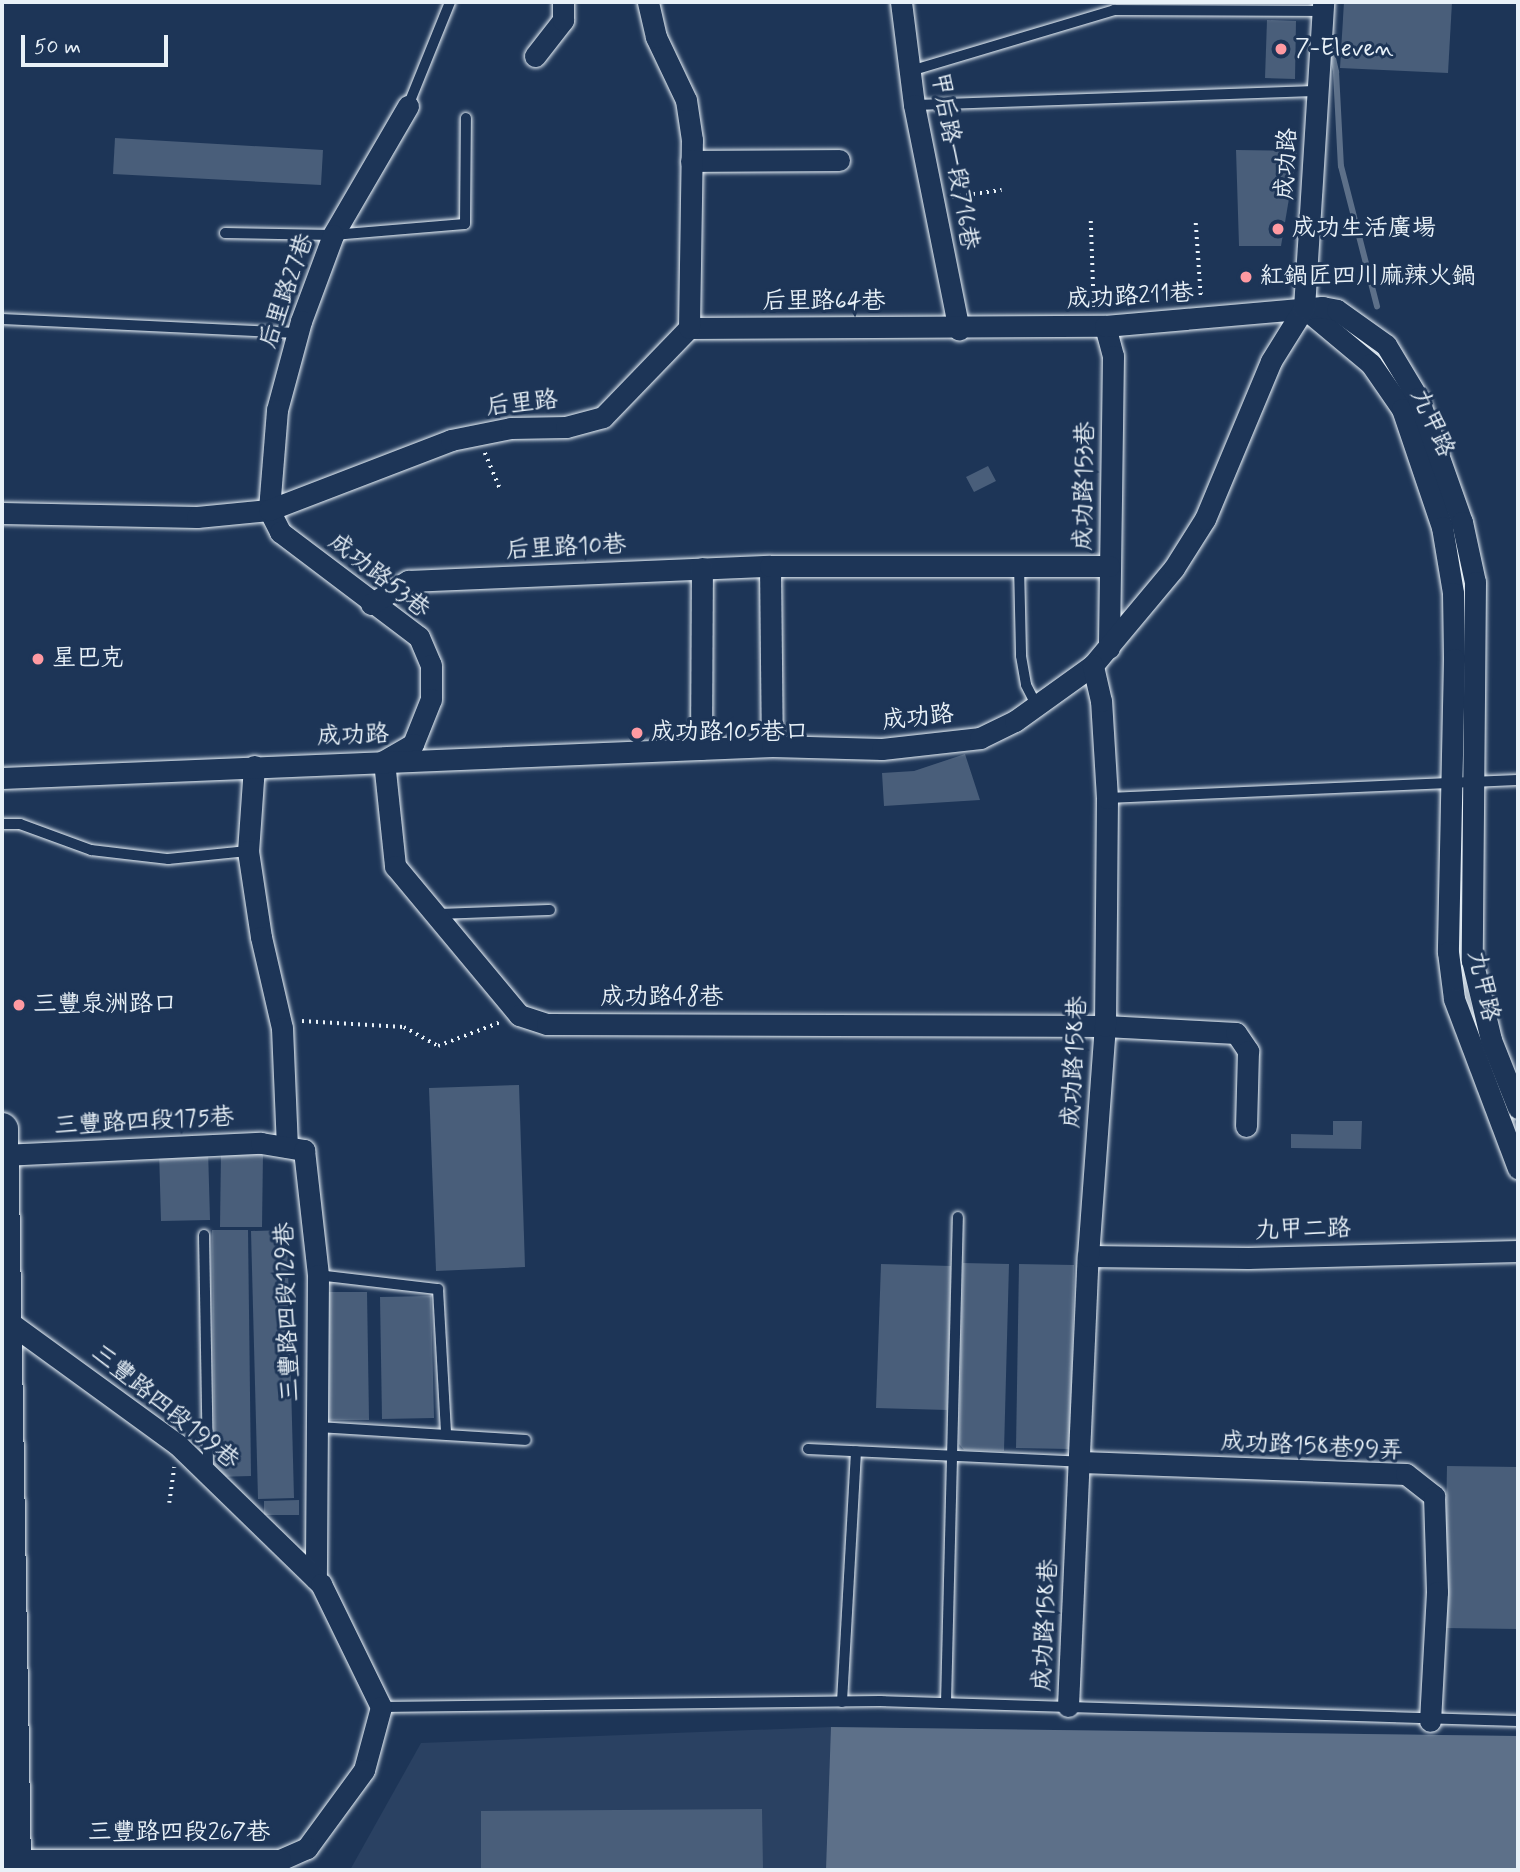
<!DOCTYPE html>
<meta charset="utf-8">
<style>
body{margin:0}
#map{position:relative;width:1520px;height:1872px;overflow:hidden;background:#1d3557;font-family:Mynerve,"LXGW WenKai TC",sans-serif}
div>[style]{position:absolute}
.built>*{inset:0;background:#2a4162}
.water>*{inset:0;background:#5d7089}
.stream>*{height:6px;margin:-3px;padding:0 3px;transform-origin:3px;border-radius:3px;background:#5d7089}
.building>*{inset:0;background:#495e7a}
.path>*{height:3.5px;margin-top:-1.75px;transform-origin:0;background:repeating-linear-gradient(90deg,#e8f1f8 0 2px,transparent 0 7px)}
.roads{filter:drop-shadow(0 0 2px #e8f1f8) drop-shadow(0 0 2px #e8f1f8)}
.lane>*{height:10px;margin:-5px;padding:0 5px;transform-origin:5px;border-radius:5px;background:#1d3557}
.street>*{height:21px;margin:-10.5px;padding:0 10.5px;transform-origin:10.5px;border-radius:10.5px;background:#1d3557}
.primary>*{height:32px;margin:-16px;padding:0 16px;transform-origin:16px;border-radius:16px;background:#1d3557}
.dots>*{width:19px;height:19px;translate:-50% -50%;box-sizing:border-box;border:4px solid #1d3557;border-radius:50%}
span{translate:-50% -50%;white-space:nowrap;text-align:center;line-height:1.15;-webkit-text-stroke:6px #1d3557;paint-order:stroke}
.poi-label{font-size:24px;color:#e8f1f8}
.left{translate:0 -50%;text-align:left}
.street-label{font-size:24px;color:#e8f1f8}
.frame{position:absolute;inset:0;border:4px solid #e8f1f8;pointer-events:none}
.scale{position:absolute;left:21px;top:35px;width:147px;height:32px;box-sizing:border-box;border:4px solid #e8f1f8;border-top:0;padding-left:9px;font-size:21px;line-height:24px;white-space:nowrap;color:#e8f1f8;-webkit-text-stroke:5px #1d3557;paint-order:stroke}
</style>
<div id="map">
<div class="built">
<div style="clip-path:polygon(831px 1727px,1518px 1736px,1518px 1870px,350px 1870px,421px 1743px)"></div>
</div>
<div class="water">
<div style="clip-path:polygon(831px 1727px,1518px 1736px,1518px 1870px,826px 1870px)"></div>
</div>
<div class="stream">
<div style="left:1329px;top:41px;width:32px;rotate:77deg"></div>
<div style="left:1336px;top:72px;width:94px;rotate:87deg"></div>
<div style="left:1341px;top:166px;width:145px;rotate:75.6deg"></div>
<div style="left:1455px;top:545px;width:35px;rotate:80deg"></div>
<div style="left:1460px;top:884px;width:73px;rotate:90.8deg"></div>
<div style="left:1459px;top:957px;width:52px;rotate:80deg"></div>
<div style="left:1510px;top:1116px;width:23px;rotate:70deg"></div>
</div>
<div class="building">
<div style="clip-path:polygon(1344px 2px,1452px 2px,1448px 73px,1340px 68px)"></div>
<div style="clip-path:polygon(1267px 20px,1296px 21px,1295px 79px,1265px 78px)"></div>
<div style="clip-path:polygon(115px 138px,323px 150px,321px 185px,113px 174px)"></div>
<div style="clip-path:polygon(1236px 150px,1297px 151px,1281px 246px,1239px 246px)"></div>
<div style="clip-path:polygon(988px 466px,996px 481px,974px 492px,966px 477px)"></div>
<div style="clip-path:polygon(965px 754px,980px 800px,884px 806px,882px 773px,914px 771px)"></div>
<div style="clip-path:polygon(519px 1085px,525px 1267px,436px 1271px,429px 1088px)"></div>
<div style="clip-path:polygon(1333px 1121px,1362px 1121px,1361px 1149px,1291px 1148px,1291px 1134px,1333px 1135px)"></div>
<div style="clip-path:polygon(208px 1149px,210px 1220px,161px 1221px,159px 1150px)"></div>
<div style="clip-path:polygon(221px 1152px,263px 1153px,262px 1227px,220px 1227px)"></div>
<div style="clip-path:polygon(212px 1230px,248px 1230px,251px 1476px,215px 1477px)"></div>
<div style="clip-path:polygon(287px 1230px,294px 1498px,258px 1499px,251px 1231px)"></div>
<div style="clip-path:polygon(963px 1263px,1009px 1264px,1004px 1451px,964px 1450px,959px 1444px)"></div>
<div style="clip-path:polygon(881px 1264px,951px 1266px,947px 1410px,876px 1408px)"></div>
<div style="clip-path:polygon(1019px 1264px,1074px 1265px,1071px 1449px,1016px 1448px)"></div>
<div style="clip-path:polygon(324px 1292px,367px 1292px,369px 1420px,325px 1420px)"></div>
<div style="clip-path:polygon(431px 1296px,434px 1418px,382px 1419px,380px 1297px)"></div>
<div style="clip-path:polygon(1447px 1466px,1518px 1467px,1518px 1629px,1444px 1628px)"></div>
<div style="clip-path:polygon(299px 1500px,299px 1515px,264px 1515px,264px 1501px)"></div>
<div style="clip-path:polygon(762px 1809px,763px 1870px,481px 1870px,481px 1811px)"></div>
</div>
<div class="path">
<div style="left:952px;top:197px;width:50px;rotate:-8deg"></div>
<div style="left:1091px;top:221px;width:86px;rotate:88deg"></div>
<div style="left:1196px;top:223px;width:74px;rotate:86.1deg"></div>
<div style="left:485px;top:453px;width:41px;rotate:67.2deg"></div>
<div style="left:302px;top:1021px;width:102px;rotate:3.4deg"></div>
<div style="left:404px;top:1027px;width:39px;rotate:29deg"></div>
<div style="left:438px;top:1046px;width:67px;rotate:-20.9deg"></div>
<div style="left:169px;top:1503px;width:36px;rotate:-82deg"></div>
</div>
<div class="roads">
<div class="lane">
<div style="left:910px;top:71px;width:213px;rotate:-16.6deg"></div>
<div style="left:1114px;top:10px;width:208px;rotate:0.3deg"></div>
<div style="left:914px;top:105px;width:403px;rotate:-2deg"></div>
<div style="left:408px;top:106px;width:112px;rotate:-68deg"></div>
<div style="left:225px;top:233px;width:108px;rotate:1.1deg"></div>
<div style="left:333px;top:235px;width:132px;rotate:-4.8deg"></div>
<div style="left:465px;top:224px;width:106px;rotate:-89.5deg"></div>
<div style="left:2px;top:319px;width:295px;rotate:2.7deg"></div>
<div style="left:1019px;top:565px;width:91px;rotate:88.7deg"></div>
<div style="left:1021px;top:656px;width:29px;rotate:80deg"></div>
<div style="left:1026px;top:685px;width:22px;rotate:63deg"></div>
<div style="left:1107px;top:798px;width:411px;rotate:-2.5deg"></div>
<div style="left:2px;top:824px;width:18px"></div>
<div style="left:20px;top:824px;width:76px;rotate:20.1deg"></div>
<div style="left:91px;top:850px;width:78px;rotate:6.7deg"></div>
<div style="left:168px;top:859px;width:80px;rotate:-5.7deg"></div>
<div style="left:436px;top:914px;width:114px;rotate:-2deg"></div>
<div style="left:204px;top:1235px;width:235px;rotate:89deg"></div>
<div style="left:318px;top:1275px;width:121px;rotate:6.7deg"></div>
<div style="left:438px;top:1289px;width:145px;rotate:86.8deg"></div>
<div style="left:319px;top:1427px;width:207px;rotate:3.6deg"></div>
<div style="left:808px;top:1449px;width:273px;rotate:2.7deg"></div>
<div style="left:842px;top:1702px;width:251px;rotate:-86.8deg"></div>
<div style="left:946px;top:1703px;width:486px;rotate:-88.6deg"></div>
<div style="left:381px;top:1707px;width:499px;rotate:-0.7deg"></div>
<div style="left:880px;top:1701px;width:638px;rotate:1.8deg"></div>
</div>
<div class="street">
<div style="left:901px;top:2px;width:104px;rotate:82.8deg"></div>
<div style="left:914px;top:105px;width:229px;rotate:78.7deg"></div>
<div style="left:535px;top:56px;width:46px;rotate:-52.1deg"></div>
<div style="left:563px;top:20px;width:18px;rotate:-90deg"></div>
<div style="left:408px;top:106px;width:149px;rotate:120.2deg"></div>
<div style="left:333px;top:235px;width:92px;rotate:110.4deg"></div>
<div style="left:301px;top:321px;width:92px;rotate:105.1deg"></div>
<div style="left:277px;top:410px;width:100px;rotate:94.6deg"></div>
<div style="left:269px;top:510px;width:25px;rotate:63deg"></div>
<div style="left:280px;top:532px;width:174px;rotate:37.1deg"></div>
<div style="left:419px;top:637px;width:30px;rotate:67deg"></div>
<div style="left:431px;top:665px;width:34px;rotate:90deg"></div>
<div style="left:431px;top:699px;width:48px;rotate:111.8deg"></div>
<div style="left:413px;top:744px;width:34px;rotate:150deg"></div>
<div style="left:384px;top:761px;width:106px;rotate:84deg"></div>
<div style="left:395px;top:866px;width:194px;rotate:50.2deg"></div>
<div style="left:519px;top:1015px;width:29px;rotate:18deg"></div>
<div style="left:547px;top:1024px;width:558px;rotate:0.21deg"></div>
<div style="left:1105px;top:1026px;width:131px;rotate:3.1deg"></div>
<div style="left:1236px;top:1033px;width:22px;rotate:56deg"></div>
<div style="left:1248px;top:1051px;width:75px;rotate:91.5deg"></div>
<div style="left:691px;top:161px;width:148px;rotate:-0.4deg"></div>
<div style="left:1304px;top:308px;width:87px;rotate:39.9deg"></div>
<div style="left:1371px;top:364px;width:55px;rotate:55.4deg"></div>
<div style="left:1402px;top:409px;width:125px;rotate:71.3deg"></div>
<div style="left:1442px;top:527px;width:67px;rotate:80.5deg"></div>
<div style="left:1453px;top:593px;width:66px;rotate:89.1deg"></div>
<div style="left:1454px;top:659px;width:293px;rotate:91.2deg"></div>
<div style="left:1448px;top:952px;width:47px;rotate:82.7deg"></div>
<div style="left:1454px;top:999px;width:181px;rotate:69.3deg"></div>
<div style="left:1105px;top:326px;width:31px;rotate:75deg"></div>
<div style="left:1113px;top:356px;width:292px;rotate:90.8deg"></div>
<div style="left:689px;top:328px;width:416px;rotate:-0.3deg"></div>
<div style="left:1105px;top:326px;width:218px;rotate:-5deg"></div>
<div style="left:1322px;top:307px;width:15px;rotate:11deg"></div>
<div style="left:1337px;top:310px;width:60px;rotate:35.5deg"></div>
<div style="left:1386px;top:345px;width:62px;rotate:58.9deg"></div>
<div style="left:1418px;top:398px;width:132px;rotate:70.5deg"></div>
<div style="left:1462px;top:522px;width:61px;rotate:77.8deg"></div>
<div style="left:1475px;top:582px;width:378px;rotate:90.5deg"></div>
<div style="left:1472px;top:960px;width:82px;rotate:76.6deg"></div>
<div style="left:1491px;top:1040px;width:73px;rotate:68.3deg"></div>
<div style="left:2px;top:513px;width:195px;rotate:1.2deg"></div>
<div style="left:197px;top:517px;width:72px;rotate:-5.6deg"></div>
<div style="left:269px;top:510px;width:195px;rotate:-21deg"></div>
<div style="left:451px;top:440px;width:61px;rotate:-11.3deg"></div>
<div style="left:511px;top:428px;width:55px;rotate:-1deg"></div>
<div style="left:566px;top:427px;width:38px;rotate:-15deg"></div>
<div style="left:603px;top:417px;width:124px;rotate:-46deg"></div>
<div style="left:689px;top:328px;width:188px;rotate:-89.1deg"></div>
<div style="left:692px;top:140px;width:40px;rotate:-98.5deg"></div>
<div style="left:686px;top:100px;width:70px;rotate:-115.5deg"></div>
<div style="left:656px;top:37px;width:36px;rotate:-103deg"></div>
<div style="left:770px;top:566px;width:180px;rotate:89.4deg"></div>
<div style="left:371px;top:604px;width:44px;rotate:-31.9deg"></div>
<div style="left:408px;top:581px;width:362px;rotate:-2.4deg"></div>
<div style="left:770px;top:566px;width:339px"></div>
<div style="left:701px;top:749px;width:181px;rotate:-89.7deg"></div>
<div style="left:254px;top:766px;width:85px;rotate:94deg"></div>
<div style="left:248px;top:851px;width:87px;rotate:81.4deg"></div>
<div style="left:261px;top:937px;width:93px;rotate:77deg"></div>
<div style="left:282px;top:1028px;width:119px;rotate:87.6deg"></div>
<div style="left:2px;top:778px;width:771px;rotate:-2.38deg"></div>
<div style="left:772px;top:746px;width:110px;rotate:1.6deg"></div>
<div style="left:882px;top:749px;width:99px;rotate:-6.4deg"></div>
<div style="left:980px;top:738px;width:39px;rotate:-26deg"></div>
<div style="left:1015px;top:721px;width:96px;rotate:-35.7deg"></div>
<div style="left:1093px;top:665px;width:126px;rotate:-50.1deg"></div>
<div style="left:1174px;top:568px;width:58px;rotate:-57.7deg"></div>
<div style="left:1205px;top:519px;width:171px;rotate:-67.3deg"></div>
<div style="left:1271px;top:361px;width:62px;rotate:-58.1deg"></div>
<div style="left:1304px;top:308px;width:307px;rotate:-86.4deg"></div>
<div style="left:2px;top:1155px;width:259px;rotate:-2.7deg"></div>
<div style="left:261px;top:1143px;width:44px;rotate:9.2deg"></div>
<div style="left:304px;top:1150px;width:126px;rotate:83.6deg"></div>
<div style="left:318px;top:1275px;width:304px;rotate:90.4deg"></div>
<div style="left:1088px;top:1256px;width:160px;rotate:0.7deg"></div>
<div style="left:1248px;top:1258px;width:270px;rotate:-1.5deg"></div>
<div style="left:2px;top:1317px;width:216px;rotate:36deg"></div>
<div style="left:177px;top:1444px;width:201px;rotate:44.2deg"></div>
<div style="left:321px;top:1584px;width:137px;rotate:64deg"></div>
<div style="left:381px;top:1707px;width:65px;rotate:105.1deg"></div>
<div style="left:364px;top:1770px;width:97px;rotate:126.2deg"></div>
<div style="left:307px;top:1848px;width:30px;rotate:156deg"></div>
<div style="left:280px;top:1860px;width:276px;rotate:180deg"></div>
<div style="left:1081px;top:1462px;width:325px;rotate:2.1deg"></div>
<div style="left:1406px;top:1474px;width:36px;rotate:38deg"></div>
<div style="left:1434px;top:1496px;width:96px;rotate:88.2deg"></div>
<div style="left:1437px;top:1592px;width:129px;rotate:93.1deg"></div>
<div style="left:1068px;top:1706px;width:450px;rotate:-87.5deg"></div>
<div style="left:1088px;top:1256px;width:231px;rotate:-85.8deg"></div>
<div style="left:1105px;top:1026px;width:228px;rotate:-89.5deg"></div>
<div style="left:1107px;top:798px;width:97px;rotate:-93.5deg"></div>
<div style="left:1101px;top:701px;width:37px;rotate:-103deg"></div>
</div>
<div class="primary">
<div style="left:2px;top:1129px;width:741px;rotate:88.99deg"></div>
</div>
</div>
<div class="dots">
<div style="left:1281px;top:49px;background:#ff9aa2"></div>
<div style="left:1278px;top:229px;background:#ff9aa2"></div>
<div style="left:1246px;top:277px;background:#ff9aa2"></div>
<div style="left:38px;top:659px;background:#ff9aa2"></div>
<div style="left:637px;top:733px;background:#ff9aa2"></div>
<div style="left:19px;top:1005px;background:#ff9aa2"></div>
</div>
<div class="poi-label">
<span class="left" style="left:1295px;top:49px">7-Eleven</span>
<span class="left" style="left:1292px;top:229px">成功生活廣場</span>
<span class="left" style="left:1260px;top:277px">紅鍋匠四川麻辣火鍋</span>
<span class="left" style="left:52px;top:659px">星巴克</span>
<span class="left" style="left:651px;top:733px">成功路105巷口</span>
<span class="left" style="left:33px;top:1005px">三豐泉洲路口</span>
</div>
<div class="street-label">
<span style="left:954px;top:161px;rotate:80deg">甲后路一段716巷</span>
<span style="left:1287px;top:164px;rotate:-87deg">成功路</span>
<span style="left:287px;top:291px;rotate:-71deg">后里路27巷</span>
<span style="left:1130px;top:297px;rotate:-3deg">成功路211巷</span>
<span style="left:824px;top:302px">后里路64巷</span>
<span style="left:522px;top:404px;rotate:-6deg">后里路</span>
<span style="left:1432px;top:423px;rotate:66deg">九甲路</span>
<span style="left:1085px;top:486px;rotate:-89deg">成功路153巷</span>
<span style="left:566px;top:548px;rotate:-3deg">后里路10巷</span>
<span style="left:379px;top:576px;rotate:38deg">成功路53巷</span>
<span style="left:918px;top:718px;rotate:-6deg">成功路</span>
<span style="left:353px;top:736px;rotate:-2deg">成功路</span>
<span style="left:1483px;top:986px;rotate:78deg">九甲路</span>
<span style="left:662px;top:998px">成功路48巷</span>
<span style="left:1075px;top:1062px;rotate:-87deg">成功路158巷</span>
<span style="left:144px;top:1122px;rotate:-3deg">三豐路四段175巷</span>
<span style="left:1303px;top:1230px;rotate:-1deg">九甲二路</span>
<span style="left:288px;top:1312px;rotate:-92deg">三豐路四段129巷</span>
<span style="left:165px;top:1407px;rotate:39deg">三豐路四段199巷</span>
<span style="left:1312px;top:1447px;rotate:3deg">成功路158巷99弄</span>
<span style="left:1046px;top:1625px;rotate:-87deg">成功路158巷</span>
<span style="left:179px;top:1833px">三豐路四段267巷</span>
</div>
<div class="frame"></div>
<div class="scale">50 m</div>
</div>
